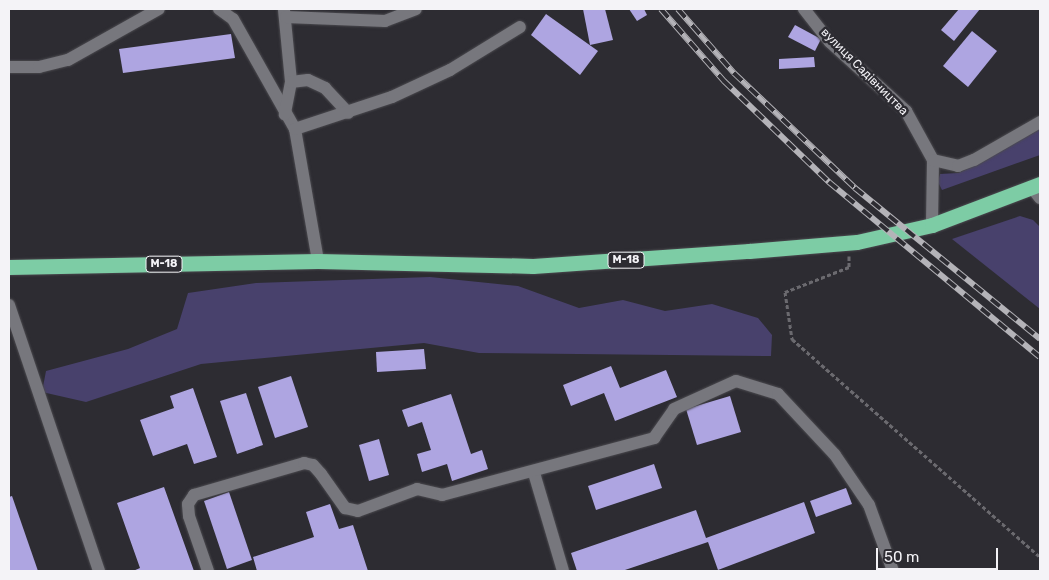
<!DOCTYPE html>
<meta charset="utf-8">
<style>
body{margin:0}
#map{position:relative;width:1049px;height:580px;overflow:hidden;background:#2d2c32;font-family:Rubik,sans-serif}
div>[style]{position:absolute}
.green>*{inset:0;background:#48416c}
.building>*{inset:0;background:#aea5e1}
.path>*{height:3px;margin-top:-1.5px;transform-origin:0;background:repeating-linear-gradient(90deg,#6b6a6f 0 4px,transparent 0 6.5px)}
.roads{filter:drop-shadow(0 0 1px #4b4a4f) drop-shadow(0 0 1px #4b4a4f)}
.minor>*{height:12px;margin:-6px;padding:0 6px;transform-origin:6px;border-radius:6px;background:#77777d}
.highway>*{height:15px;margin:-7.5px;padding:0 7.5px;transform-origin:7.5px;border-radius:7.5px;background:#7dcca5}
.rail>*{height:5.5px;margin-top:-2.75px;transform-origin:0;background:repeating-linear-gradient(90deg,#2d2c32 0 11px,#b4b3b8 0 22px);box-sizing:border-box;border-block:1px solid #b4b3b8}
span{translate:-50% -50%;white-space:nowrap;text-align:center;line-height:1.15;-webkit-text-stroke:5px #2d2c32;paint-order:stroke}
.shield-label span{padding:1px 4px;background:#2d2c32;border:1px solid;border-radius:4px;-webkit-text-stroke-width:0}
.shield-label{font-size:11px;color:#f4f3f7;font-weight:700}
.street-label{font-size:12px;color:#f4f3f7}
.frame{position:absolute;inset:0;border:10px solid #f4f3f7;pointer-events:none}
.scale{position:absolute;left:876px;top:548px;width:122px;height:22px;box-sizing:border-box;border:2px solid #f4f3f7;border-top:0;padding-left:6px;font-size:15px;line-height:18px;white-space:nowrap;color:#f4f3f7;-webkit-text-stroke:4px #2d2c32;paint-order:stroke}
</style>
<div id="map">
<div class="green">
<div style="clip-path:polygon(1040px 129px,1040px 155px,942px 190px,938px 182px,940px 174px,958px 173px,972px 167px)"></div>
<div style="clip-path:polygon(1020px 216px,1033px 220px,1040px 227px,1040px 309px,952px 239px)"></div>
<div style="clip-path:polygon(430px 277px,518px 286px,579px 308px,623px 300px,665px 311px,712px 304px,758px 318px,772px 335px,771px 356px,479px 353px,424px 343px,201px 364px,86px 402px,42px 392px,46px 371px,128px 349px,177px 329px,188px 293px,256px 283px)"></div>
</div>
<div class="building">
<div style="clip-path:polygon(583px 9px,605px 9px,613px 40px,590px 45px)"></div>
<div style="clip-path:polygon(629px 9px,644px 9px,647px 15px,637px 21px)"></div>
<div style="clip-path:polygon(959px 9px,980px 9px,954px 41px,941px 30px)"></div>
<div style="clip-path:polygon(546px 14px,598px 51px,580px 75px,531px 35px)"></div>
<div style="clip-path:polygon(795px 25px,821px 39px,815px 51px,788px 37px)"></div>
<div style="clip-path:polygon(972px 31px,997px 51px,968px 87px,943px 66px)"></div>
<div style="clip-path:polygon(231px 34px,235px 58px,123px 73px,119px 49px)"></div>
<div style="clip-path:polygon(814px 57px,815px 67px,779px 69px,779px 59px)"></div>
<div style="clip-path:polygon(424px 349px,426px 369px,377px 372px,376px 352px)"></div>
<div style="clip-path:polygon(611px 366px,620px 388px,666px 370px,677px 397px,615px 421px,604px 393px,571px 406px,563px 385px)"></div>
<div style="clip-path:polygon(291px 376px,308px 427px,275px 438px,258px 387px)"></div>
<div style="clip-path:polygon(193px 388px,217px 457px,194px 464px,187px 444px,153px 456px,140px 420px,174px 408px,170px 396px)"></div>
<div style="clip-path:polygon(246px 393px,263px 445px,237px 454px,220px 401px)"></div>
<div style="clip-path:polygon(451px 394px,471px 454px,482px 450px,488px 469px,452px 481px,447px 464px,422px 472px,417px 454px,431px 450px,422px 422px,408px 427px,402px 410px)"></div>
<div style="clip-path:polygon(730px 396px,741px 432px,697px 445px,686px 409px)"></div>
<div style="clip-path:polygon(379px 439px,389px 475px,369px 481px,359px 445px)"></div>
<div style="clip-path:polygon(654px 464px,662px 488px,596px 510px,588px 486px)"></div>
<div style="clip-path:polygon(164px 487px,194px 571px,133px 571px,140px 568px,117px 503px)"></div>
<div style="clip-path:polygon(846px 488px,852px 504px,816px 517px,810px 501px)"></div>
<div style="clip-path:polygon(229px 492px,252px 560px,227px 569px,204px 501px)"></div>
<div style="clip-path:polygon(12px 496px,38px 571px,9px 571px,9px 497px)"></div>
<div style="clip-path:polygon(804px 502px,815px 533px,718px 570px,708px 542px,622px 571px,577px 571px,571px 553px,696px 510px,706px 538px)"></div>
<div style="clip-path:polygon(330px 504px,339px 529px,353px 525px,368px 571px,257px 571px,253px 557px,314px 537px,306px 512px)"></div>
</div>
<div class="path">
<div style="left:849px;top:256px;width:11px;rotate:90deg"></div>
<div style="left:849px;top:267px;width:69px;rotate:158.7deg"></div>
<div style="left:785px;top:292px;width:48px;rotate:81.5deg"></div>
<div style="left:792px;top:339px;width:330px;rotate:41.3deg"></div>
</div>
<div class="roads">
<div class="minor">
<div style="left:219px;top:9px;width:17px;rotate:36deg"></div>
<div style="left:233px;top:19px;width:126px;rotate:60.6deg"></div>
<div style="left:295px;top:129px;width:134px;rotate:80.1deg"></div>
<div style="left:804px;top:9px;width:42px;rotate:51.8deg"></div>
<div style="left:830px;top:42px;width:103px;rotate:42.2deg"></div>
<div style="left:906px;top:111px;width:56px;rotate:61.1deg"></div>
<div style="left:933px;top:160px;width:65px;rotate:90.9deg"></div>
<div style="left:284px;top:10px;width:72px;rotate:84.4deg"></div>
<div style="left:291px;top:82px;width:33px;rotate:101deg"></div>
<div style="left:286px;top:17px;width:99px;rotate:2.3deg"></div>
<div style="left:385px;top:21px;width:33px;rotate:-21deg"></div>
<div style="left:9px;top:67px;width:30px"></div>
<div style="left:39px;top:67px;width:30px;rotate:-14deg"></div>
<div style="left:68px;top:60px;width:104px;rotate:-29.3deg"></div>
<div style="left:291px;top:82px;width:17px;rotate:-7deg"></div>
<div style="left:308px;top:80px;width:19px;rotate:25deg"></div>
<div style="left:325px;top:88px;width:34px;rotate:47deg"></div>
<div style="left:295px;top:129px;width:102px;rotate:-18.3deg"></div>
<div style="left:392px;top:97px;width:64px;rotate:-25deg"></div>
<div style="left:450px;top:70px;width:82px;rotate:-31.6deg"></div>
<div style="left:933px;top:160px;width:26px;rotate:13deg"></div>
<div style="left:958px;top:166px;width:17px;rotate:-21deg"></div>
<div style="left:974px;top:160px;width:76px;rotate:-29.9deg"></div>
<div style="left:1032px;top:188px;width:13px;rotate:51deg"></div>
<div style="left:9px;top:305px;width:281px;rotate:71.3deg"></div>
<div style="left:534px;top:473px;width:102px;rotate:73.5deg"></div>
<div style="left:208px;top:571px;width:58px;rotate:-109.1deg"></div>
<div style="left:189px;top:516px;width:12px;rotate:-95deg"></div>
<div style="left:188px;top:504px;width:11px;rotate:-56deg"></div>
<div style="left:194px;top:495px;width:115px;rotate:-16.2deg"></div>
<div style="left:304px;top:463px;width:9px;rotate:13deg"></div>
<div style="left:313px;top:465px;width:12px;rotate:48deg"></div>
<div style="left:321px;top:474px;width:42px;rotate:54.8deg"></div>
<div style="left:345px;top:508px;width:13px;rotate:13deg"></div>
<div style="left:358px;top:511px;width:63px;rotate:-20.4deg"></div>
<div style="left:417px;top:489px;width:26px;rotate:13deg"></div>
<div style="left:442px;top:495px;width:220px;rotate:-15deg"></div>
<div style="left:654px;top:438px;width:35px;rotate:-55deg"></div>
<div style="left:674px;top:409px;width:68px;rotate:-24.3deg"></div>
<div style="left:736px;top:381px;width:44px;rotate:17.2deg"></div>
<div style="left:778px;top:394px;width:83px;rotate:46.9deg"></div>
<div style="left:835px;top:455px;width:60px;rotate:55.8deg"></div>
<div style="left:869px;top:505px;width:70px;rotate:70deg"></div>
</div>
<div class="highway">
<div style="left:9px;top:267px;width:309px;rotate:-1.1deg"></div>
<div style="left:318px;top:261px;width:215px;rotate:1.3deg"></div>
<div style="left:533px;top:266px;width:217px;rotate:-4deg"></div>
<div style="left:749px;top:251px;width:108px;rotate:-4.8deg"></div>
<div style="left:857px;top:242px;width:77px;rotate:-12.8deg"></div>
<div style="left:932px;top:225px;width:116px;rotate:-20.8deg"></div>
</div>
</div>
<div class="rail">
<div style="left:661px;top:9px;width:96px;rotate:48.8deg"></div>
<div style="left:724px;top:81px;width:146px;rotate:43.9deg"></div>
<div style="left:829px;top:182px;width:274px;rotate:39.7deg"></div>
<div style="left:678px;top:9px;width:85px;rotate:48.8deg"></div>
<div style="left:734px;top:73px;width:167px;rotate:43.5deg"></div>
<div style="left:855px;top:188px;width:239px;rotate:39.2deg"></div>
</div>
<div class="shield-label">
<span style="left:626px;top:260px">М-18</span>
<span style="left:164px;top:264px">М-18</span>
</div>
<div class="street-label">
<span style="left:864px;top:72px;rotate:45deg">вулиця Садівництва</span>
</div>
<div class="frame"></div>
<div class="scale">50 m</div>
</div>
